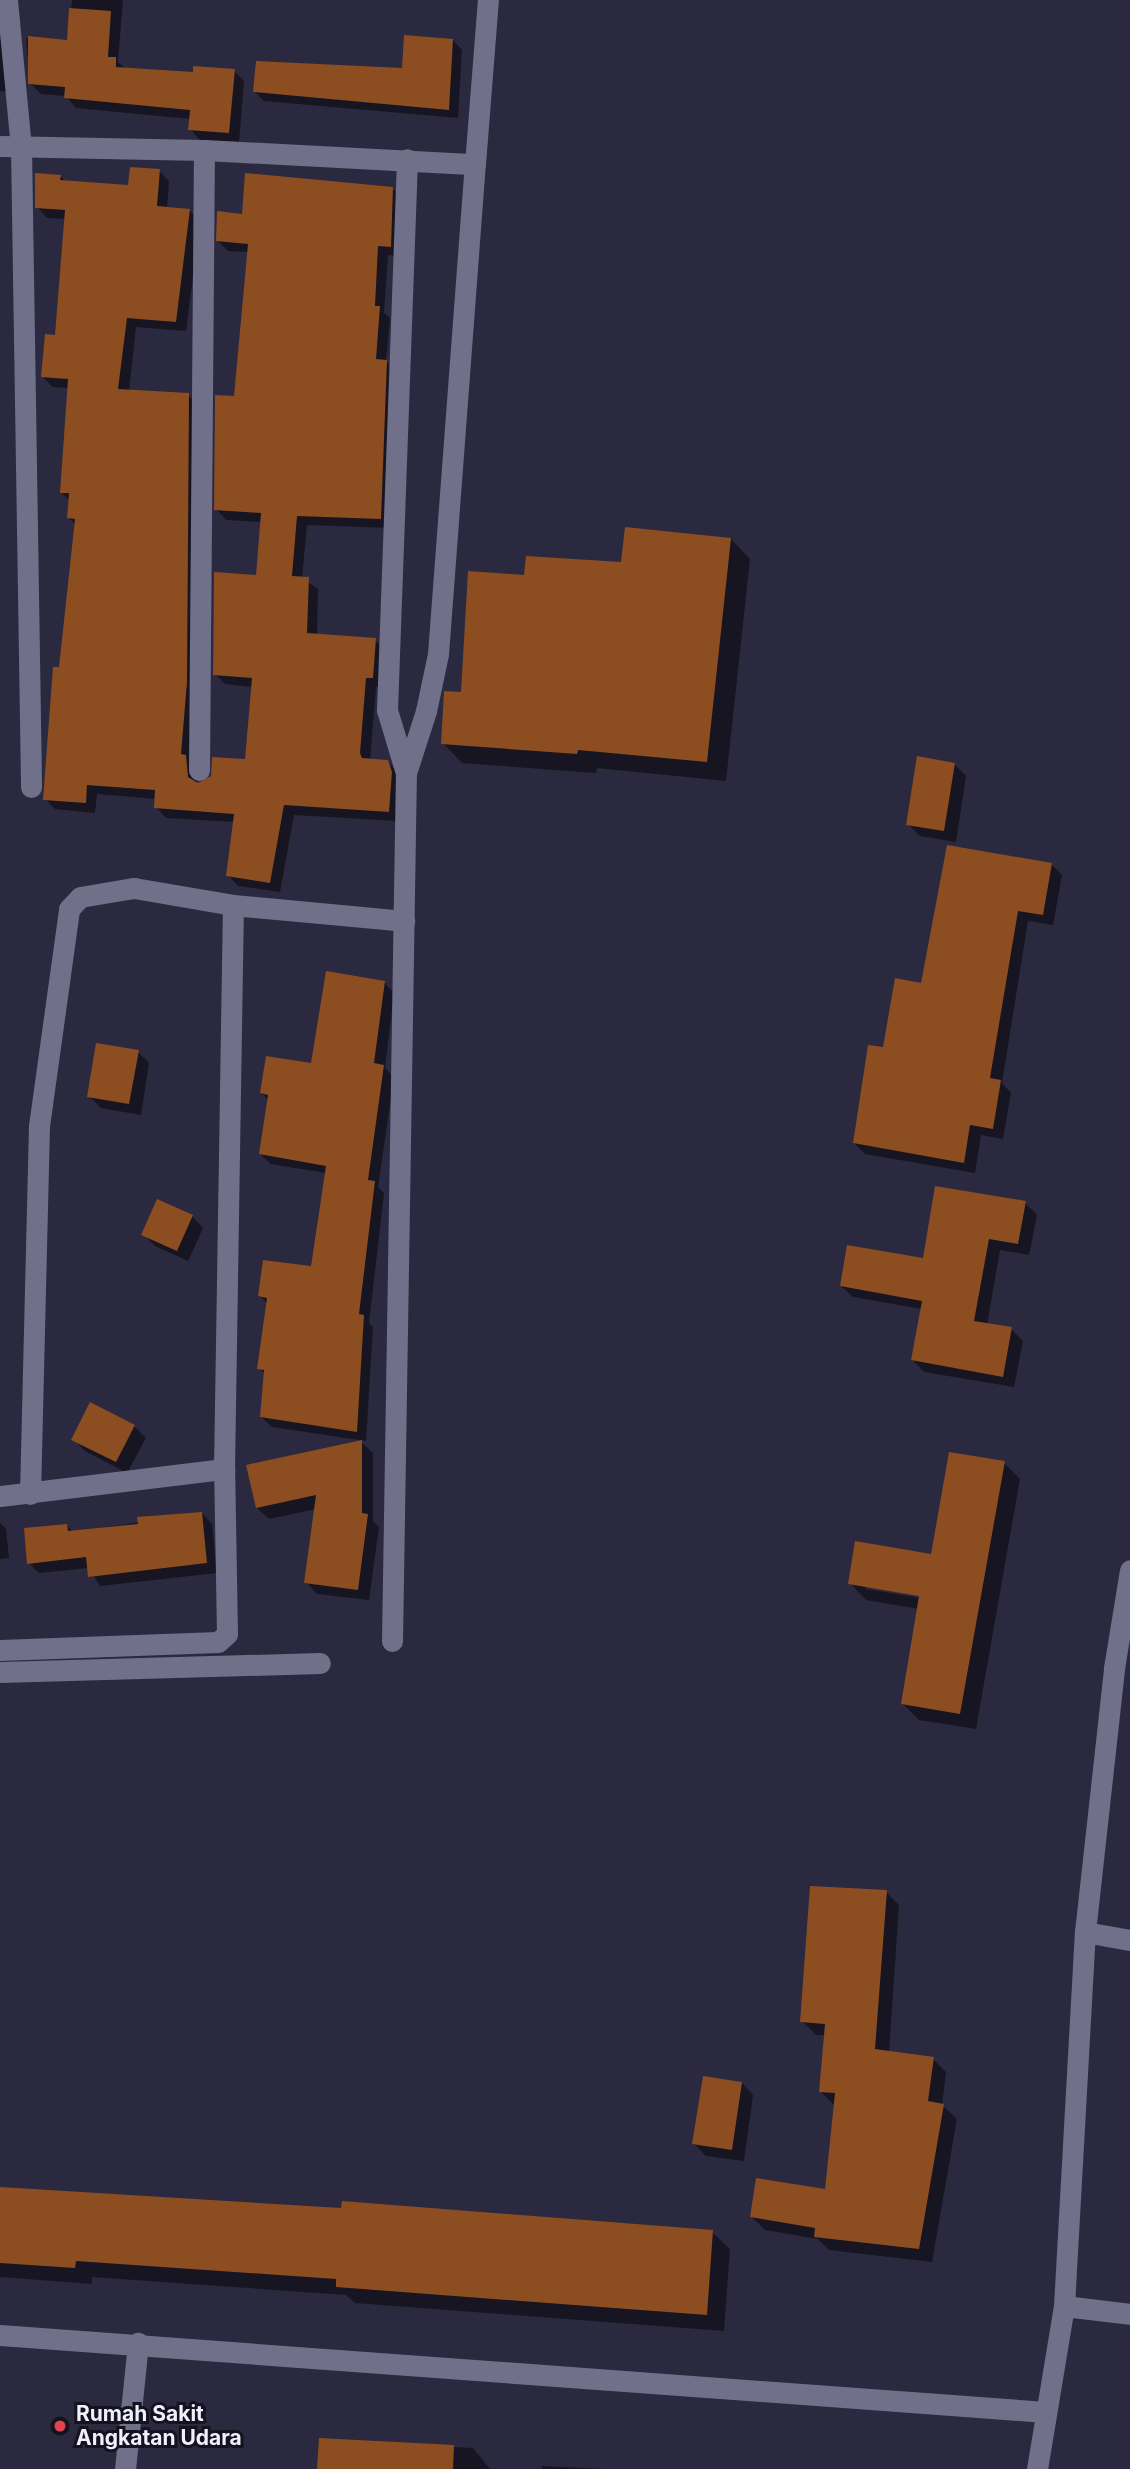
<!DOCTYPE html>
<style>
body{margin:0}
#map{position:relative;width:1130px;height:2469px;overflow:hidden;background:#2a293f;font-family:Inter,sans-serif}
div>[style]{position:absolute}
.shadow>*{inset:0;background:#0007}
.building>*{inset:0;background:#8c4d21}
.minor>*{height:21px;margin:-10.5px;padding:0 10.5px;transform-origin:10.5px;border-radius:10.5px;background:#71708a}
.dots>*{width:19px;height:19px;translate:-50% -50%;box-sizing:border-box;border:4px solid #14131d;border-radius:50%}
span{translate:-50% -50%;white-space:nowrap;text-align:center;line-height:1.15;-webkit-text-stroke:6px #14131d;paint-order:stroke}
.poi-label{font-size:21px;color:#f0effe;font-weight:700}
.left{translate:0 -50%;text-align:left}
</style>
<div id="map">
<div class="shadow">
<div style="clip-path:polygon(72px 0,123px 0,118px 62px,126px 69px,194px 74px,234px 71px,244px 81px,239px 142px,200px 140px,190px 129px,191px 119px,76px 108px,66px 96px,41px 94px,30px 83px,26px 38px,68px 42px)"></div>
<div style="clip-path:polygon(0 39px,7px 46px,11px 92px,0 91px)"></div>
<div style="clip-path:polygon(453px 40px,462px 50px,458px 118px,264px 101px,255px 92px,404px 70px)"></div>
<div style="clip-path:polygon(159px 171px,169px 181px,167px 209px,190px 211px,200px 221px,186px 331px,136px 327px,129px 391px,188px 395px,198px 405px,197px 786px,246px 761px,253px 687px,225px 684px,215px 674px,258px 577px,262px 522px,226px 520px,216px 509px,235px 398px,249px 252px,228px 251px,218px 241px,243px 216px,392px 188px,402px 199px,400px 256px,388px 255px,384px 313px,390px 318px,386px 361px,396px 372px,390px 528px,307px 525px,302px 578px,318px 589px,317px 635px,375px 640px,385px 650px,382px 688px,376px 687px,370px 761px,388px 762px,398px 772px,398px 821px,294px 815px,280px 892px,238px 886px,228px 875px,235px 822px,166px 818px,156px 807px,156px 799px,97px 794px,95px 813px,55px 809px,45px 799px,76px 525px,69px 518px,70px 501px,61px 492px,69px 388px,53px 387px,43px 377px,56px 336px,66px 219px,47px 218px,37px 207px,60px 176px,66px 182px,130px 187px)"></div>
<div style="clip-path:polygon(731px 539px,750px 559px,726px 781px,597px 768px,596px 773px,462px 763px,443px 743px,463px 694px,526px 576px,623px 564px)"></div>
<div style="clip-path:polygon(954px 764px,966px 776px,956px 842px,920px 836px,908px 824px)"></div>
<div style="clip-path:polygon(1051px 864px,1062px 875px,1053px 925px,1028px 921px,1002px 1083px,1011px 1093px,1003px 1139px,981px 1135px,975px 1173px,865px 1154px,854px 1143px,884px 1049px,923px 985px)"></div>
<div style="clip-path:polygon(384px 982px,394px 993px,385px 1068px,394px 1077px,378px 1187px,384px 1193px,369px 1323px,373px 1327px,366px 1441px,272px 1427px,261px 1417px,265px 1374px,259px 1368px,268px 1304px,260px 1296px,312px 1268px,326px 1173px,271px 1164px,260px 1154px,269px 1101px,262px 1093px,312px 1065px)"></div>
<div style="clip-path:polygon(138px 1052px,149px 1063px,141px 1115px,101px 1108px,89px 1096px)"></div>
<div style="clip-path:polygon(1025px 1203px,1037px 1215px,1029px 1255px,1000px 1250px,987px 1325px,1011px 1329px,1023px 1341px,1014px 1387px,924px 1372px,913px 1360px,922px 1309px,853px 1297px,841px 1286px,924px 1260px)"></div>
<div style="clip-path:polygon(192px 1216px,203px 1228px,188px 1261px,155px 1246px,143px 1234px)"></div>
<div style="clip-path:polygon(134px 1426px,146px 1438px,127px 1473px,85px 1451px,73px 1439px)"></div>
<div style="clip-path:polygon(361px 1442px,373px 1453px,373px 1521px,379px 1527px,369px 1600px,317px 1594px,306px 1582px,316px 1509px,269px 1519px,257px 1508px)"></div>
<div style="clip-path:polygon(evenodd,1004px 1463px,1020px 1479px,976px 1729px,919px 1720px,902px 1703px,919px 1609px,866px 1600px,850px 1583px,933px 1556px,1004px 1463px,866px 1585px,928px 1596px,927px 1599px,866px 1589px,866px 1585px)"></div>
<div style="clip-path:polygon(202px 1513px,212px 1524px,217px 1573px,100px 1586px,89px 1568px,39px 1573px,29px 1563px,67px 1526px,73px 1532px)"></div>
<div style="clip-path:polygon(0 1523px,6px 1529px,9px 1558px,0 1559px)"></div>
<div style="clip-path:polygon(886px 1892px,899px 1905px,889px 2053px,933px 2059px,946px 2072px,942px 2105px,957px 2119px,932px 2262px,829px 2250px,818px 2239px,765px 2230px,752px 2217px,826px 2191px,834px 2105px,821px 2092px,825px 2035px,816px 2035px,802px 2021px)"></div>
<div style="clip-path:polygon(742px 2083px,753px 2095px,744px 2161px,706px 2156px,694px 2144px)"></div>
<div style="clip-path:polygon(0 2188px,712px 2232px,730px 2249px,724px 2331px,355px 2303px,346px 2295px,92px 2277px,92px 2284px,0 2277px)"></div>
<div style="clip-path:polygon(320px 2439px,473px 2448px,490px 2469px,319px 2469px)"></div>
<div style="clip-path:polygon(542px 2466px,605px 2469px,542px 2469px)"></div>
</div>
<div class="building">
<div style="clip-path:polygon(69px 8px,111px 11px,108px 57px,116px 57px,116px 67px,193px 72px,193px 66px,235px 69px,229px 133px,188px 130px,190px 110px,64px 98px,65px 87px,28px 84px,28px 36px,67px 40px)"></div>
<div style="clip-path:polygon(404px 35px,453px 39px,449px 110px,253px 92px,256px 61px,402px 68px)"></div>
<div style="clip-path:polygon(130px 167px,160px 169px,157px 206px,190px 209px,176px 322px,127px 318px,118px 389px,189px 393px,187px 682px,181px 754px,186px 755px,188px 777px,198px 783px,211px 776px,212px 757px,245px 759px,252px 678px,213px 675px,214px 572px,256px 575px,261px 513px,214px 510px,215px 395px,234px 396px,248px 244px,216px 241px,217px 211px,242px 214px,245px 173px,393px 187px,391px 247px,378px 246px,375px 306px,380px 306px,376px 359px,387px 360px,381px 519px,297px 516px,292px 576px,309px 577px,307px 633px,376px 638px,373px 678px,366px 678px,360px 753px,362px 758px,388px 760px,392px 772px,389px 812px,284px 805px,270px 883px,226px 876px,234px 814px,154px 808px,155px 790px,87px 785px,86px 803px,43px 800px,53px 667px,59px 667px,75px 519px,67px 518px,69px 493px,60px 493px,68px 379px,41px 377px,45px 334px,55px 335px,65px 210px,35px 208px,35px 173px,61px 175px,60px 180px,128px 185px)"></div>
<div style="clip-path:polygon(625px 527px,731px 538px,707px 762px,578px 750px,577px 754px,441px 744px,444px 691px,461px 692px,468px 571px,524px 575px,526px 556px,621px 562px)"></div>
<div style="clip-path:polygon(917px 756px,955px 763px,944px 831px,906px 825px)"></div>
<div style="clip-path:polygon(947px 845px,1052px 863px,1043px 915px,1018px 911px,990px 1078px,1001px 1080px,993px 1129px,970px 1125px,964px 1163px,853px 1143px,868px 1045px,883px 1047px,895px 978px,921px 983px)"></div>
<div style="clip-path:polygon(326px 971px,385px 981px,374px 1063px,384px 1065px,368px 1180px,375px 1181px,359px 1314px,364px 1315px,357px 1432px,260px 1417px,264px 1370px,257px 1369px,267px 1298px,258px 1296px,263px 1260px,311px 1266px,326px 1166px,259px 1154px,268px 1095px,260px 1093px,266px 1056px,311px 1063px)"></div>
<div style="clip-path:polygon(96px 1043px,139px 1050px,129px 1104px,87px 1097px)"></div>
<div style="clip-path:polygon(935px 1186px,1026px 1201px,1018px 1244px,989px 1239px,974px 1321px,1012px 1327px,1003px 1377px,911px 1360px,922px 1301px,840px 1286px,847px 1245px,923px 1258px)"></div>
<div style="clip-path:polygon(157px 1199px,193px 1215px,177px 1251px,141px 1235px)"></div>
<div style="clip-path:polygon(90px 1402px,135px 1425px,116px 1462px,71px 1440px)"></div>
<div style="clip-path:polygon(362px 1440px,362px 1513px,368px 1514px,358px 1590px,304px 1583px,316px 1495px,256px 1508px,246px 1465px)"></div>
<div style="clip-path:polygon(949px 1452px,1005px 1461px,960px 1714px,901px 1704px,919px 1596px,848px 1584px,855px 1541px,931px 1554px)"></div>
<div style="clip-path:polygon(202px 1512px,207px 1563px,88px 1577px,86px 1557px,27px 1564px,24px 1528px,67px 1524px,68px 1531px,138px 1524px,137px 1517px)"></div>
<div style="clip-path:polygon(810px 1886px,887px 1890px,875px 2049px,934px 2057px,928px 2101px,944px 2104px,919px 2249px,814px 2237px,815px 2228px,750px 2217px,756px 2178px,825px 2189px,835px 2093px,819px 2092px,825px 2024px,800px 2022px)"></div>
<div style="clip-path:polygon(703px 2076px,742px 2082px,732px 2150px,692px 2144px)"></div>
<div style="clip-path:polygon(0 2187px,341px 2208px,342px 2201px,713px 2230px,707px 2315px,336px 2287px,336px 2279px,76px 2261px,75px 2268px,0 2263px)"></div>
<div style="clip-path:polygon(319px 2438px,454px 2445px,453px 2469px,317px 2469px)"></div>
</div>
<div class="minor">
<div style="left:7px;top:0;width:148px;rotate:84.6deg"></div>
<div style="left:21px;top:147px;width:640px;rotate:89.1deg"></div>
<div style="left:0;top:146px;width:204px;rotate:1.1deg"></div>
<div style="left:204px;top:150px;width:271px;rotate:3deg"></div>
<div style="left:475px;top:164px;width:165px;rotate:-85.5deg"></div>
<div style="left:199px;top:770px;width:620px;rotate:-89.54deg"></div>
<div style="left:406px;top:773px;width:65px;rotate:-72.1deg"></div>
<div style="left:426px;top:711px;width:58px;rotate:-78.1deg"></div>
<div style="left:438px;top:654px;width:491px;rotate:-85.7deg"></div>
<div style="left:30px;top:1494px;width:368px;rotate:-88.6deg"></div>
<div style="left:39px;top:1126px;width:219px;rotate:-82.1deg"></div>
<div style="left:69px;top:909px;width:16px;rotate:-47deg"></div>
<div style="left:80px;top:897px;width:55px;rotate:-9.5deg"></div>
<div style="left:134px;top:888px;width:100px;rotate:9.7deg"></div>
<div style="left:233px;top:905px;width:172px;rotate:5.3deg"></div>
<div style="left:0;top:1496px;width:226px;rotate:-6.9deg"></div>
<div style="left:392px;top:1641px;width:868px;rotate:-89.08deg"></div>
<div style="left:406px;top:773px;width:66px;rotate:-106.8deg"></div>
<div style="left:387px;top:710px;width:551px;rotate:-87.92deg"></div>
<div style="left:0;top:1650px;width:218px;rotate:-2.1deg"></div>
<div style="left:218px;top:1642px;width:12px;rotate:-42deg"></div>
<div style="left:227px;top:1634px;width:165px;rotate:-91deg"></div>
<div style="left:224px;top:1469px;width:564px;rotate:-89.09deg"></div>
<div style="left:0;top:1672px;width:320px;rotate:-1.6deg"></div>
<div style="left:1085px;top:1932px;width:46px;rotate:10.1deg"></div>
<div style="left:1064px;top:2306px;width:66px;rotate:6.9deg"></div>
<div style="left:0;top:2335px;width:1048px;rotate:4.21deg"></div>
<div style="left:125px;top:2469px;width:127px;rotate:-84.1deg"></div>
<div style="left:1037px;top:2469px;width:165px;rotate:-80.6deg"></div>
<div style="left:1064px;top:2306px;width:375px;rotate:-86.8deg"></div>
<div style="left:1085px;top:1932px;width:266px;rotate:-83.7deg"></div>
<div style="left:1114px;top:1668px;width:99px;rotate:-80.7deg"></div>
</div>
<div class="dots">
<div style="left:60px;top:2426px;background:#e0444e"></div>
</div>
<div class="poi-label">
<span class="left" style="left:76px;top:2426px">Rumah Sakit<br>Angkatan Udara</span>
</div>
</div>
